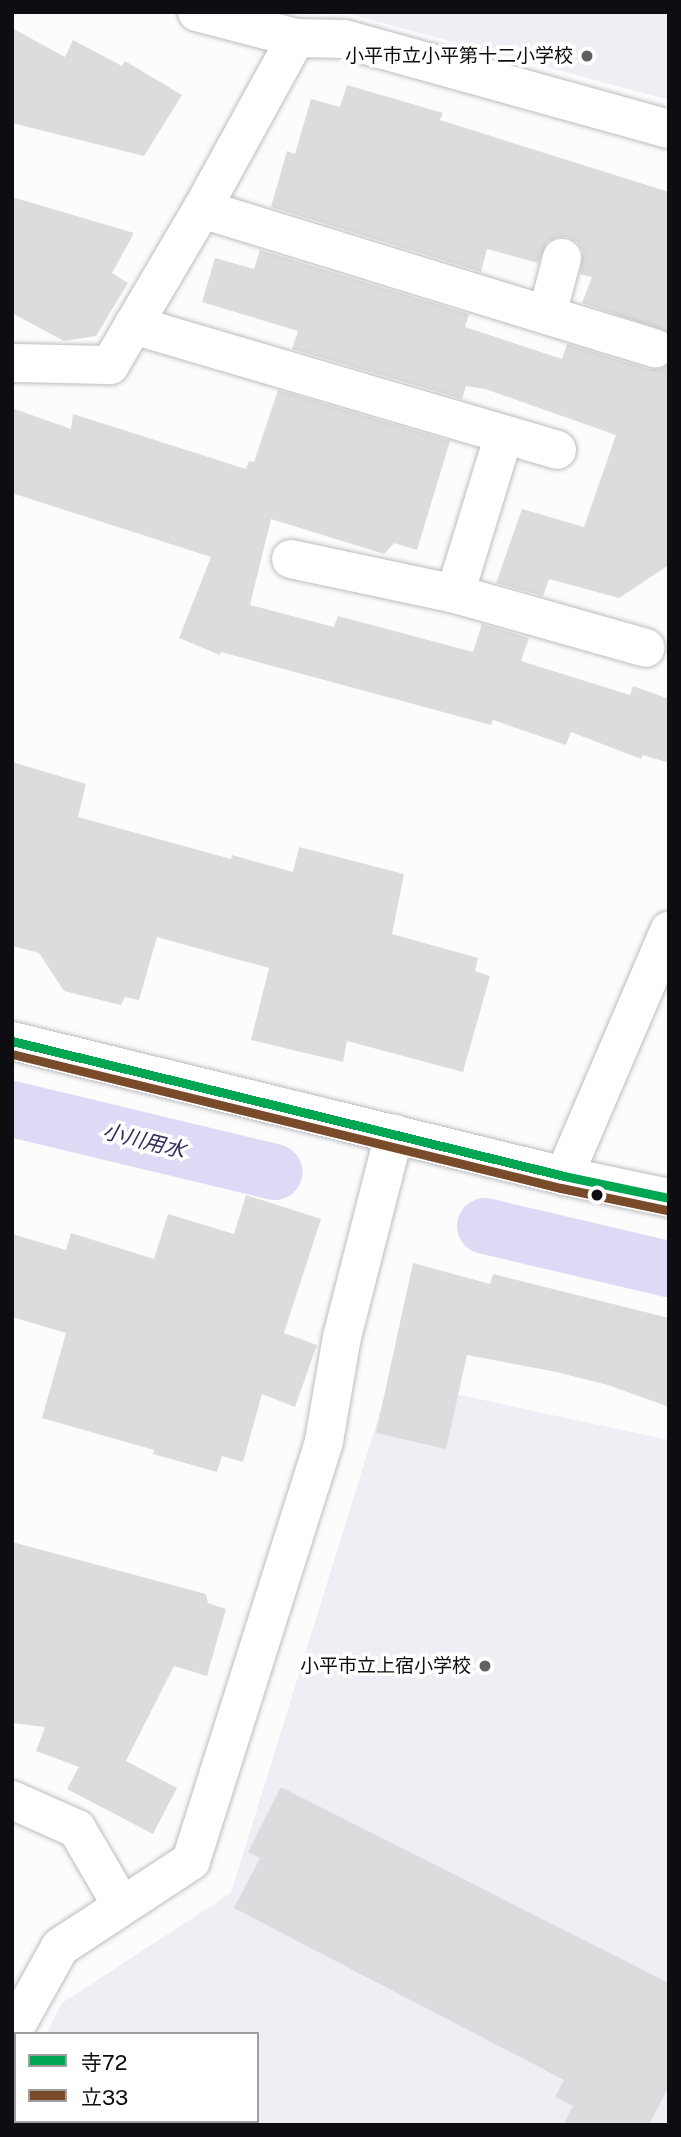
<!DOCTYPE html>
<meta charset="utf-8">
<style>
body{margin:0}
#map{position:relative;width:681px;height:2137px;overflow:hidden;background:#fcfcfd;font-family:"Public Sans","Noto Sans JP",sans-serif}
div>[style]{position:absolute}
.built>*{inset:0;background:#efeef4}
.canal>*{height:56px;margin:-28px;padding:0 28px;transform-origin:28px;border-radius:28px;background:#dddaf5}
.building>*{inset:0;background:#dcdcdf}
.roads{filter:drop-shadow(0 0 2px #bdbdc0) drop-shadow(0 0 2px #bdbdc0)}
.minor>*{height:38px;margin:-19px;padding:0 19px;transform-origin:19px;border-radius:19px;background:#fff}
.major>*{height:38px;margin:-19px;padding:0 19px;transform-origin:19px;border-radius:19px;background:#fff}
.bus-1>*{height:9px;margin:-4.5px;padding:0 4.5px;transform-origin:4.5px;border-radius:4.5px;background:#00a651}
.bus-2>*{height:9px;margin:-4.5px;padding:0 4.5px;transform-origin:4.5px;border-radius:4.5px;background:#7a4b2a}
.dots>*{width:19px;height:19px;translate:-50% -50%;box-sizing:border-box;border:4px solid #fff;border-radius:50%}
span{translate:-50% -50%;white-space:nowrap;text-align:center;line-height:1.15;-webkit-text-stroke:7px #fff;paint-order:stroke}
.poi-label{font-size:19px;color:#0e0d12}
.right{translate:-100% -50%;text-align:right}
.water-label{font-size:21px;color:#362b5c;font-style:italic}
.frame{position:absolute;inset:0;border:14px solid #0e0d12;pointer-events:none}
.legend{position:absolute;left:14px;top:2032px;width:245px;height:91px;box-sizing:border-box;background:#fff;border:2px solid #9f9ea0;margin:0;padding:9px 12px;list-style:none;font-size:21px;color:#0e0d12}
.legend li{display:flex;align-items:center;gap:14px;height:35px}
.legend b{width:35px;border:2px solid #9f9ea0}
</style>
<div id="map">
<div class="built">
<div style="clip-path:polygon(342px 12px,669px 12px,669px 100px)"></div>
<div style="clip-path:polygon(390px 1380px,669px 1440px,669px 2125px,12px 2125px,12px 2095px,16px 2089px,16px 2121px,257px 2121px,257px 2034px,46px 2034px,62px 2003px,231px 1893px)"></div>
</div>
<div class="canal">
<div style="left:12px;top:1109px;width:270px;rotate:13.5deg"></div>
<div style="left:485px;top:1226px;width:189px;rotate:13.2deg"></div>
</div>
<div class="building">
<div style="clip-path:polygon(12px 28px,65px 57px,73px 40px,122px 66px,125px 61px,182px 95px,144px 156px,12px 123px)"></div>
<div style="clip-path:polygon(347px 85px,443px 113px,440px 120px,669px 192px,669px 332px,582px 303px,592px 277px,580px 274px,583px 252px,577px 242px,568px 237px,557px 237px,547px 242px,538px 263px,487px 249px,481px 272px,271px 207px,287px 151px,295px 154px,311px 99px,340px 107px)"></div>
<div style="clip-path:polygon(12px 197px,134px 233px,112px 273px,128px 283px,96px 336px,64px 341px,12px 313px)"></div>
<div style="clip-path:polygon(260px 250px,469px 314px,465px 327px,562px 359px,567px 344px,649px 369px,659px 369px,669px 365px,669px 565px,619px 598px,549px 579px,543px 596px,496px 583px,522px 509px,584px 527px,616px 435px,485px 389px,466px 386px,462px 399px,292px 349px,298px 331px,202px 302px,215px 258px,254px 269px)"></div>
<div style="clip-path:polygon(278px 390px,450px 441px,417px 550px,394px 543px,384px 554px,271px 519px,250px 605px,334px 627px,338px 616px,473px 652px,482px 624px,529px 638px,521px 661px,630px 695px,633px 686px,669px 699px,669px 763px,643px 755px,641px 759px,571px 732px,566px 745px,493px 720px,491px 725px,221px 652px,220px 655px,179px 638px,211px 557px,12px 493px,12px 408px,71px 429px,73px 414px,246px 469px,249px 461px,254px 462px)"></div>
<div style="clip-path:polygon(12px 762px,86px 784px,78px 817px,231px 859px,232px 855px,293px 872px,299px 847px,404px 874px,392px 934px,478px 958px,475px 971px,490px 976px,463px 1072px,347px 1041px,343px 1062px,251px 1040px,269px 968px,157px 937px,139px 1000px,125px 997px,121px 1005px,64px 991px,39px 953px,12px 946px)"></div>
<div style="clip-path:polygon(246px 1195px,321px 1219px,284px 1333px,317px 1345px,295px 1407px,262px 1394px,243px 1462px,222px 1456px,217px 1472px,153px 1454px,154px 1450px,42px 1418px,66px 1333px,12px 1317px,12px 1234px,66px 1250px,71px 1233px,154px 1259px,168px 1214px,234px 1234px)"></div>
<div style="clip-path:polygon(413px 1263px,490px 1284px,493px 1274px,669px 1318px,669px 1407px,608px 1385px,556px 1372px,467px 1355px,446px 1449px,376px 1433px)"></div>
<div style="clip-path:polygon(12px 1542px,206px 1594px,208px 1603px,226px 1609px,207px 1676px,174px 1666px,126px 1761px,177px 1788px,153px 1834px,67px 1789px,79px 1767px,36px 1751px,45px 1727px,12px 1723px)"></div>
<div style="clip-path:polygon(281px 1787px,669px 1983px,669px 2086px,649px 2125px,563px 2125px,573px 2106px,555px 2097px,564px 2080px,234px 1908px,260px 1858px,248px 1852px)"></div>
</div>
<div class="roads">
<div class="minor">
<div style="left:197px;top:12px;width:102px;rotate:14.7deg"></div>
<div style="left:296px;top:38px;width:48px;rotate:1.2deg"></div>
<div style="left:344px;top:39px;width:337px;rotate:15.5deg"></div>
<div style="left:202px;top:209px;width:474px;rotate:17.1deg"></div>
<div style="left:547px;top:315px;width:59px;rotate:-75.3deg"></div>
<div style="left:133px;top:325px;width:442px;rotate:16.4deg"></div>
<div style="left:12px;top:363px;width:98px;rotate:1.2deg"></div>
<div style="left:110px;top:365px;width:181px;rotate:-59.5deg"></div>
<div style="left:202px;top:209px;width:195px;rotate:-61.2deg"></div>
<div style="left:291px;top:559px;width:168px;rotate:12deg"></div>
<div style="left:455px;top:594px;width:198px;rotate:15.8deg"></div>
<div style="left:455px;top:594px;width:166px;rotate:-72.9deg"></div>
<div style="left:564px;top:1176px;width:267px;rotate:-66.8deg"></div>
<div style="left:12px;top:1800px;width:71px;rotate:24deg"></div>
<div style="left:77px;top:1829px;width:89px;rotate:59.7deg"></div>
<div style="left:12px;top:2033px;width:98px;rotate:-60.8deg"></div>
<div style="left:60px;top:1947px;width:157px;rotate:-33.3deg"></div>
<div style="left:191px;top:1861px;width:441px;rotate:-72.4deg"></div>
<div style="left:324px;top:1441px;width:106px;rotate:-80.2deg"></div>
<div style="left:342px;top:1337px;width:210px;rotate:-75.6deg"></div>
</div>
<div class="major">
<div style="left:12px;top:1041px;width:568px;rotate:13.74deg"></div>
<div style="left:564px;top:1176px;width:107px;rotate:11.8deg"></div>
</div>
</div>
<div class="bus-1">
<div style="left:12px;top:1041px;width:568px;rotate:13.74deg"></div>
<div style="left:564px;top:1176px;width:107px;rotate:11.8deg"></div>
</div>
<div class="bus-2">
<div style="left:12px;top:1054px;width:565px;rotate:13.72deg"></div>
<div style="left:561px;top:1188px;width:107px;rotate:11.8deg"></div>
</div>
<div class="dots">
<div style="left:587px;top:56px;background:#616164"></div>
<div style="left:597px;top:1195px;background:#0e0d12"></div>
<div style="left:485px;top:1666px;background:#616164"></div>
</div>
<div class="poi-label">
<span class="right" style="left:573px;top:56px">小平市立小平第十二小学校</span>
<span class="right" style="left:471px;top:1666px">小平市立上宿小学校</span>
</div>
<div class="water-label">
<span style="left:144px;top:1141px;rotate:14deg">小川用水</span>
</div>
<div class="frame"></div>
<ul class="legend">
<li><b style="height:9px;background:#00a651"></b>寺72</li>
<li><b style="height:9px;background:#7a4b2a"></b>立33</li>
</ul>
</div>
